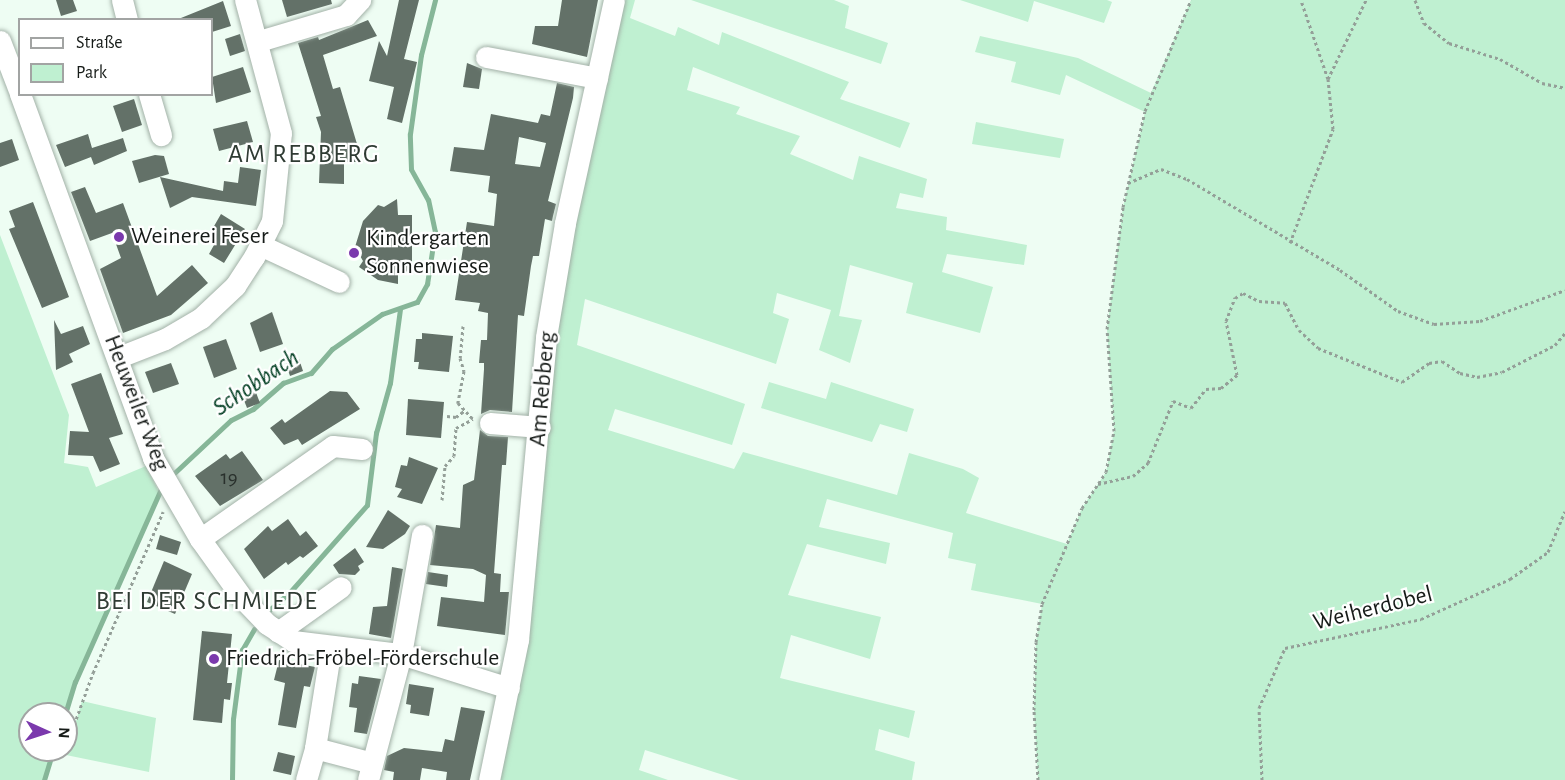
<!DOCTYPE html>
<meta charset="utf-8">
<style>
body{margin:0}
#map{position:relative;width:1565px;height:780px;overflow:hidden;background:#eefdf3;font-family:"Alegreya Sans",sans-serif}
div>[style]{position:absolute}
.green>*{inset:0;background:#bff0d1}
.stream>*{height:5px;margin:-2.5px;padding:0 2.5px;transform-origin:2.5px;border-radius:2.5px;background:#86b698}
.building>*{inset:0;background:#637168}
.path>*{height:3px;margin-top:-1.5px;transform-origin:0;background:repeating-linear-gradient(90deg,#949f98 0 3px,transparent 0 6px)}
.roads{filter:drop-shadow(0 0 2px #a2b1a7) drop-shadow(0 0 2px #a2b1a7)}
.minor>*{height:21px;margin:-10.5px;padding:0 10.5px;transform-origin:10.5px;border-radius:10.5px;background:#fff}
.dots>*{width:16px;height:16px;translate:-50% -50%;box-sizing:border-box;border:3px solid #fff;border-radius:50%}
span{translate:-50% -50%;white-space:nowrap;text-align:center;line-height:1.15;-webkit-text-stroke:4.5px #fff;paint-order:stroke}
.number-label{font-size:21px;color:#29302c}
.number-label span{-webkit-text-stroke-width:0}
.poi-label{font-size:24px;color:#161b18}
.left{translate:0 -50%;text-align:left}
.street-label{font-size:24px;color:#161b18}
.neighbourhood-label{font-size:26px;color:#2f3b33;letter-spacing:1.5px}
.water-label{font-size:26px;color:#003d21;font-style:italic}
.legend{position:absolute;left:18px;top:18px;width:195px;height:78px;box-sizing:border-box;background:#fff;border:2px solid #a2a4a3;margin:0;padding:8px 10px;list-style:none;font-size:18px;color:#161b18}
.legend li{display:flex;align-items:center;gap:12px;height:30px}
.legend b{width:30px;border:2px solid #a2a4a3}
.north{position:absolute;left:18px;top:702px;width:60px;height:60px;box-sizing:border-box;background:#fff;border:2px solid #a2a4a3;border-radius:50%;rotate:93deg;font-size:16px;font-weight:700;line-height:24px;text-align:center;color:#161b18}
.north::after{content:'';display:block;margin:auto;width:21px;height:27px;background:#7b39ad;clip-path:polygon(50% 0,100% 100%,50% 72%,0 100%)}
</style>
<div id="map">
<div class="green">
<div style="clip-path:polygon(622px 0,635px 0,630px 18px,675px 36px,678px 27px,719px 45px,722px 32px,849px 82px,840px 99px,910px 123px,900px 148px,693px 67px,687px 90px,740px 107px,736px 114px,800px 136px,790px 154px,853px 180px,859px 156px,927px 179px,923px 198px,900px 193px,896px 208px,947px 217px,946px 230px,1027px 245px,1024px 265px,947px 254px,942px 272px,993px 287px,980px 333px,906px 313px,913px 283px,850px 265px,839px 316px,862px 320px,850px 363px,819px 350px,831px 310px,777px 293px,773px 313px,789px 319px,776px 364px,585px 299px,577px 345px,745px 404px,732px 445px,615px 409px,608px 430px,734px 469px,743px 452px,897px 495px,909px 453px,963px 469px,979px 478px,966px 513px,1067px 544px,1082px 508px,1106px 472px,1114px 431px,1107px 329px,1123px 207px,1145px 112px,1066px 75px,1060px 95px,1011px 82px,1016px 62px,975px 52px,980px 36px,1078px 58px,1151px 93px,1191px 0,1565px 0,1565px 780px,1038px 780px,1034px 710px,1036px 642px,1042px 604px,971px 590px,976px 564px,948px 558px,953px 533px,827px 499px,819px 527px,890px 543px,886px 564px,807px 544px,788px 595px,881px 617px,870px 659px,791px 635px,780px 678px,915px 711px,909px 738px,879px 729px,875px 750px,915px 762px,912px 780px,739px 780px,645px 750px,639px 770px,668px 780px,492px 780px,536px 453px,573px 225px)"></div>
<div style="clip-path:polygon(691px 0,834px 0,849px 6px,845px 28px,888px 43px,881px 64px)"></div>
<div style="clip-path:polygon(960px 0,1107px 0,1112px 2px,1104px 23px,1034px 1px,1028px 22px)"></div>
<div style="clip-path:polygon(976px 122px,1064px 139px,1060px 158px,972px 144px)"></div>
<div style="clip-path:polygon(0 235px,69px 415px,64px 463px,88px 467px,96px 487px,146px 466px,159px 492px,75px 682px,65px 714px,30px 714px,30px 750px,53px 750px,44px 780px,0 780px)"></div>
<div style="clip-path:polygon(769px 382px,826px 399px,831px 382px,914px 409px,907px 432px,880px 424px,872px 442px,761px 408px)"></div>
<div style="clip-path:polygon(82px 701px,156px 718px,149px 772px,66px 755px)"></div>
</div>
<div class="stream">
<div style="left:170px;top:477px;width:83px;rotate:-43.1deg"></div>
<div style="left:231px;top:420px;width:25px;rotate:-27deg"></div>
<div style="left:253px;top:409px;width:40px;rotate:-41deg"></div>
<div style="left:283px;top:383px;width:30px;rotate:-20deg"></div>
<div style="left:311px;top:373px;width:32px;rotate:-49deg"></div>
<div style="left:332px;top:349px;width:61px;rotate:-35deg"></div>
<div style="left:382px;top:314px;width:37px;rotate:-19deg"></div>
<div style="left:417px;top:302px;width:21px;rotate:-61deg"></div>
<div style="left:427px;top:284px;width:53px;rotate:-81.3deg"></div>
<div style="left:435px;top:232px;width:33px;rotate:-102deg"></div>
<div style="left:428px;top:200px;width:35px;rotate:-119deg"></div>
<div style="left:411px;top:169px;width:35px;rotate:-92deg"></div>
<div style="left:410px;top:134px;width:80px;rotate:-82.1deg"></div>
<div style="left:421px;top:55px;width:57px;rotate:-75.7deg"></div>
<div style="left:267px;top:612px;width:30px;rotate:-41deg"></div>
<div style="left:290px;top:592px;width:116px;rotate:-48.5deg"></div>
<div style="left:367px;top:505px;width:73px;rotate:-82.9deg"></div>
<div style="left:376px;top:433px;width:52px;rotate:-74.4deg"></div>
<div style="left:390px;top:383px;width:75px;rotate:-82.3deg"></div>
<div style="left:65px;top:714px;width:34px;rotate:-73deg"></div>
<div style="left:75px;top:682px;width:214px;rotate:-66deg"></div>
<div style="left:44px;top:780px;width:31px;rotate:-73deg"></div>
<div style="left:232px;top:780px;width:61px;rotate:-89.1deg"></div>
<div style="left:233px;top:719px;width:70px;rotate:-82.6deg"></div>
<div style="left:242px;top:650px;width:24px;rotate:-60deg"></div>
</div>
<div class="building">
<div style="clip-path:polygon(56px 0,73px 0,77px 11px,61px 16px)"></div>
<div style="clip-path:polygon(282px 0,331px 0,332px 4px,287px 17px)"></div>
<div style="clip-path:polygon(399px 0,419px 0,404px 59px,417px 62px,402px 123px,387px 119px,394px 87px,369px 81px,379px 41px,387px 56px)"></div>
<div style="clip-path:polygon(562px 0,598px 0,587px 57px,532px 44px,535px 26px,558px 26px)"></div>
<div style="clip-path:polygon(223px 1px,231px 26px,212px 32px,212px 20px,176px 20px)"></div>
<div style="clip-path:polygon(368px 20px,377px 36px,323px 55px,333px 89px,340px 87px,357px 144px,357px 162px,344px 162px,344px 184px,319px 183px,321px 132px,316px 117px,321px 116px,298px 43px,318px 37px,319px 40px)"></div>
<div style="clip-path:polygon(240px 34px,245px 51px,230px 56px,225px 39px)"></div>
<div style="clip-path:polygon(467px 63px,482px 69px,479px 89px,463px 87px)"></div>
<div style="clip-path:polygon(243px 67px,251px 92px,216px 103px,212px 77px)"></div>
<div style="clip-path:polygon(evenodd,557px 83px,574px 87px,573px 98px,548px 201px,556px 204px,553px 216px,552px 221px,545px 219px,539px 256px,533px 256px,531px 266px,524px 316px,518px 315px,512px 412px,490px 410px,481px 414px,484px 369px,484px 363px,479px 363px,481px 340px,487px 340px,488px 313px,478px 311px,480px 303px,455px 300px,467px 222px,494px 226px,497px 194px,488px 192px,490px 176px,450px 171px,454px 147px,484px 150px,491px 114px,538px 123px,541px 114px,550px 116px,557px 83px,519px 137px,546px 143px,540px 167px,515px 164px,519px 137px)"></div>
<div style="clip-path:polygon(134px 99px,142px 125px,122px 132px,113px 106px)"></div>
<div style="clip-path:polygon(247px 121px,253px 142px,219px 151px,213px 129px)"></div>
<div style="clip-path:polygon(88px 134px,92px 148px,123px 138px,127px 151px,94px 165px,91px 157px,65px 167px,56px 145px)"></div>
<div style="clip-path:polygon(12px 139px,19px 160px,0 167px,0 143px)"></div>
<div style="clip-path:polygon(155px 155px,164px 156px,169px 174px,139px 183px,132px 161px)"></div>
<div style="clip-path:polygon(240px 167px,261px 170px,256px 206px,192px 197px,170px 208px,160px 177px,223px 191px,224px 181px,238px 183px)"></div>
<div style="clip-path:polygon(85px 187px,96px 213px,123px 203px,157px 296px,192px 265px,208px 283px,171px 315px,123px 333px,100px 269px,121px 258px,112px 233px,90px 241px,71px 192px)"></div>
<div style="clip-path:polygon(397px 199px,398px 215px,412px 215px,412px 271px,398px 272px,398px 284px,378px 280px,359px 267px,363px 261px,355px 247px,363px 221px,378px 205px,384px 207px)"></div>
<div style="clip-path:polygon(33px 202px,69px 297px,42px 308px,9px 229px,15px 227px,9px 211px)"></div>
<div style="clip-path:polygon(221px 214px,245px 229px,224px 263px,209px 254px,214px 245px,206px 240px)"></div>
<div style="clip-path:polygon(272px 312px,283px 344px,260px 352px,250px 323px)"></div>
<div style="clip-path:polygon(54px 320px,61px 334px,83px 326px,90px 344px,69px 354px,73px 362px,56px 370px)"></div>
<div style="clip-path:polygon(422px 333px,453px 336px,449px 372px,418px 369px,419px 362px,414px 362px,416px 339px,422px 339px)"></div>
<div style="clip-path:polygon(226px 339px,237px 369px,214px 378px,203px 347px)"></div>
<div style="clip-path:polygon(299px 359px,303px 371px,290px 376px,286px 364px)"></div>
<div style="clip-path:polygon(171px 363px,179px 384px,153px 393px,145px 372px)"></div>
<div style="clip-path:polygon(101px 373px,123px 434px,109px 438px,120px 464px,100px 472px,93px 456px,68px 455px,70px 431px,89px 432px,71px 384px)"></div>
<div style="clip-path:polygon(255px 390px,260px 403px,247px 408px,242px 395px)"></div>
<div style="clip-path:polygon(330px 391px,347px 392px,360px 409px,302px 445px,298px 439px,284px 445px,270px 428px,282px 419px,285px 423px)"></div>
<div style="clip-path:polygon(408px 399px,444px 402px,441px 438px,406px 435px)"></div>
<div style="clip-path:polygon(480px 430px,488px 436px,508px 437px,506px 465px,502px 465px,494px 573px,501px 574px,500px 592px,509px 592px,505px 635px,437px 626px,441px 597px,484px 602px,486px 575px,473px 569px,430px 565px,436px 525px,460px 528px,463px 485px,474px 480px)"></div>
<div style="clip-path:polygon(242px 451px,263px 480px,220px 506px,195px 476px,226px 454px,230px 459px)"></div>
<div style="clip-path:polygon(409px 457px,438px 468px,422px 504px,397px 497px,402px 489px,395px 487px,401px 465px,407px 466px)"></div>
<div style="clip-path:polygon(388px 510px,410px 526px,405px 534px,383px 549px,366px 547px)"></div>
<div style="clip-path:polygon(288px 519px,300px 536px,306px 531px,318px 546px,303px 558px,300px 556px,288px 565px,286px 562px,264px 579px,244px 549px,268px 526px,272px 531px)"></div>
<div style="clip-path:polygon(160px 535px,181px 542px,177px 555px,156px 549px)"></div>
<div style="clip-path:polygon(355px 548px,364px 562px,358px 566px,360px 570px,355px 575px,339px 574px,333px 565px)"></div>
<div style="clip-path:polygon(164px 561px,192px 574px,175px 614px,147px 602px)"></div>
<div style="clip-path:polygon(392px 567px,403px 569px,391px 638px,369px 634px,373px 607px,387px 606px)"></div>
<div style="clip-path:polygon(428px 572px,448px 575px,447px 587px,426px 584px)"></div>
<div style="clip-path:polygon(202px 631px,232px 634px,227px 683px,232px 683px,230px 700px,224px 699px,222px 723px,193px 720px)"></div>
<div style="clip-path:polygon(279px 660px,315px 667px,310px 687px,304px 686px,296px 728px,278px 725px,285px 683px,274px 680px)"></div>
<div style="clip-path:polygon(359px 676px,381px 679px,367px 734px,354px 732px,357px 708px,349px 707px,352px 683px,358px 684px)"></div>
<div style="clip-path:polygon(409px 684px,434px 688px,429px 716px,410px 713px,411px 705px,406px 704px)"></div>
<div style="clip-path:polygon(461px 707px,485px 711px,470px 780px,446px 780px,447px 772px,422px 768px,420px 780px,393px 780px,394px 772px,384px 770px,387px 756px,404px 748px,442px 752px,445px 739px,454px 741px)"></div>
<div style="clip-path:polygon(278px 752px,295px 756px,291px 775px,273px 771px)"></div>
</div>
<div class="path">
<div style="left:1415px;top:0;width:25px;rotate:69deg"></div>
<div style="left:1424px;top:23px;width:32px;rotate:39deg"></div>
<div style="left:1449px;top:43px;width:53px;rotate:17.4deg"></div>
<div style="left:1500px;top:59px;width:48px;rotate:29.7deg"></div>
<div style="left:1542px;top:83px;width:24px;rotate:12deg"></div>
<div style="left:1328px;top:79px;width:88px;rotate:-64.3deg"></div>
<div style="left:1128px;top:183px;width:36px;rotate:-23deg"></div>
<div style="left:1161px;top:169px;width:28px;rotate:21deg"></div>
<div style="left:1187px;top:179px;width:178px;rotate:30.7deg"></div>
<div style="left:1340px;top:270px;width:71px;rotate:35.3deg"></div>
<div style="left:1398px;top:311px;width:38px;rotate:20deg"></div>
<div style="left:1434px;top:324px;width:46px;rotate:-3.7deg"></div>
<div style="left:1480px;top:321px;width:90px;rotate:-20deg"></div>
<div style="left:1290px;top:243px;width:122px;rotate:-69.3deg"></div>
<div style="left:1333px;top:129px;width:50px;rotate:-95.7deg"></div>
<div style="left:1328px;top:79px;width:83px;rotate:-108.9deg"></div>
<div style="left:463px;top:326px;width:32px;rotate:95deg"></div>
<div style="left:460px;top:358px;width:14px;rotate:73deg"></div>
<div style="left:464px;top:371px;width:33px;rotate:101deg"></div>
<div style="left:458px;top:403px;width:22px;rotate:47deg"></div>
<div style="left:447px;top:416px;width:9px;rotate:6deg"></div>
<div style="left:456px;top:417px;width:10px;rotate:-37deg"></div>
<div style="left:1098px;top:484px;width:36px;rotate:-13deg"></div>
<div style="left:1133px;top:476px;width:20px;rotate:-41deg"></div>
<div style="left:1148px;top:463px;width:67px;rotate:-68deg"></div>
<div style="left:1173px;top:401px;width:19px;rotate:21deg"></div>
<div style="left:1191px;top:408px;width:24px;rotate:-52deg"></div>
<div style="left:1206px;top:389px;width:15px;rotate:-4deg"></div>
<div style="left:1221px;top:388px;width:21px;rotate:-39deg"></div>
<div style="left:1237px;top:375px;width:55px;rotate:-101.5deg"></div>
<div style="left:1226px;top:321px;width:25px;rotate:-69deg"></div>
<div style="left:1235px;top:298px;width:9px;rotate:-32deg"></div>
<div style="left:1243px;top:293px;width:18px;rotate:27deg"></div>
<div style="left:1259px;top:301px;width:26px;rotate:4deg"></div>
<div style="left:1285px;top:303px;width:30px;rotate:63deg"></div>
<div style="left:1299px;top:330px;width:26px;rotate:43deg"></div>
<div style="left:1318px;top:348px;width:91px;rotate:22deg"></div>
<div style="left:1402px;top:382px;width:33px;rotate:-35deg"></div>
<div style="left:1429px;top:363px;width:13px;rotate:-9deg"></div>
<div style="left:1442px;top:361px;width:22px;rotate:34deg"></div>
<div style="left:1460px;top:373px;width:17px;rotate:13deg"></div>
<div style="left:1477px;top:377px;width:25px;rotate:-11deg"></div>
<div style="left:1502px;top:372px;width:59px;rotate:-27deg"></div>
<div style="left:1555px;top:345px;width:16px;rotate:-50deg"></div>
<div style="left:442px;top:500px;width:34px;rotate:-85deg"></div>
<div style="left:445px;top:466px;width:13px;rotate:-48deg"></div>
<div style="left:454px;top:456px;width:28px;rotate:-86deg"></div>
<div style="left:456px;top:428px;width:19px;rotate:-28deg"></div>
<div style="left:66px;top:747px;width:79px;rotate:-70deg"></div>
<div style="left:93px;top:673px;width:176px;rotate:-66.5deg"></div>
<div style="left:1038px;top:780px;width:70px;rotate:-93.3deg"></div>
<div style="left:1034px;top:710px;width:68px;rotate:-88.3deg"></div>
<div style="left:1036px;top:642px;width:38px;rotate:-81deg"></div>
<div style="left:1042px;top:604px;width:104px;rotate:-67.4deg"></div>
<div style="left:1082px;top:508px;width:43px;rotate:-56.3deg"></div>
<div style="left:1106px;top:472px;width:42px;rotate:-79deg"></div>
<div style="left:1114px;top:431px;width:102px;rotate:-93.9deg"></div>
<div style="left:1107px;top:329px;width:123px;rotate:-82.5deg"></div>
<div style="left:1123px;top:207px;width:98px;rotate:-77.1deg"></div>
<div style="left:1145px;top:111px;width:120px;rotate:-67.5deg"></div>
<div style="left:1262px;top:780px;width:72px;rotate:-92.4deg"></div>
<div style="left:1259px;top:708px;width:65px;rotate:-66.6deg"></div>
<div style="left:1285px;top:648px;width:139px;rotate:-12deg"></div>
<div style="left:1421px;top:619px;width:98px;rotate:-24.2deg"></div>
<div style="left:1510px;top:579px;width:47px;rotate:-35.4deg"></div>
<div style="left:1548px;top:552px;width:44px;rotate:-67.5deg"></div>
</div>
<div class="roads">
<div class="minor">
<div style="left:122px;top:0;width:21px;rotate:76deg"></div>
<div style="left:0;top:41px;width:56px;rotate:69deg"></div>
<div style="left:259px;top:41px;width:91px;rotate:-16.6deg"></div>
<div style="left:346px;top:15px;width:21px;rotate:-47deg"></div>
<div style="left:486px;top:57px;width:113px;rotate:10.7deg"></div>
<div style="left:20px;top:94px;width:388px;rotate:69.9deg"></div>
<div style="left:153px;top:458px;width:94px;rotate:59.9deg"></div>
<div style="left:200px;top:539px;width:74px;rotate:54.4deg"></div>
<div style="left:243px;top:599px;width:35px;rotate:46deg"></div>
<div style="left:267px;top:624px;width:31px;rotate:33deg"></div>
<div style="left:293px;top:641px;width:109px;rotate:6.9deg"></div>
<div style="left:401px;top:654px;width:113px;rotate:17.5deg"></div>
<div style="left:149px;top:94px;width:43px;rotate:73.7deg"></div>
<div style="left:260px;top:245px;width:87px;rotate:25.1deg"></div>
<div style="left:119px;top:357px;width:49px;rotate:-21.4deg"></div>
<div style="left:165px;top:339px;width:42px;rotate:-30.3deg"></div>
<div style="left:201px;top:318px;width:47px;rotate:-43.3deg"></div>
<div style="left:235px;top:286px;width:35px;rotate:-57deg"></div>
<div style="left:254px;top:257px;width:40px;rotate:-63.4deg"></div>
<div style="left:272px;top:221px;width:88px;rotate:-84.2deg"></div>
<div style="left:281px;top:133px;width:138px;rotate:-105.1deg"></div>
<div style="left:490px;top:423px;width:50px;rotate:4.6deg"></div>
<div style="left:200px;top:539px;width:162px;rotate:-35deg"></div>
<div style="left:333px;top:446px;width:29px;rotate:6deg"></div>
<div style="left:278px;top:632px;width:77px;rotate:-35.5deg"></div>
<div style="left:315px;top:748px;width:59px;rotate:14.7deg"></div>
<div style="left:306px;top:780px;width:33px;rotate:-74deg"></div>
<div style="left:315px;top:748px;width:102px;rotate:-81deg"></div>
<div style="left:368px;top:780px;width:130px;rotate:-75.3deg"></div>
<div style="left:401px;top:654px;width:121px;rotate:-80deg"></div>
<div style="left:489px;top:780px;width:143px;rotate:-78.3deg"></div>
<div style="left:518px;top:640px;width:304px;rotate:-84.7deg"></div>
<div style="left:546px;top:337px;width:116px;rotate:-80.5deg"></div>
<div style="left:565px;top:223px;width:228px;rotate:-77.6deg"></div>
</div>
</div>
<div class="dots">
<div style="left:119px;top:237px;background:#7b39ad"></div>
<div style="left:354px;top:253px;background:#7b39ad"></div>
<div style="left:214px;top:659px;background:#7b39ad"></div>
</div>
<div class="number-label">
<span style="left:229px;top:478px">19</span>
</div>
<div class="poi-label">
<span class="left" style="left:131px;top:237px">Weinerei Feser</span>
<span class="left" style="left:366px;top:253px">Kindergarten<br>Sonnenwiese</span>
<span class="left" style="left:226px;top:659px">Friedrich-Fröbel-Förderschule</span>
</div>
<div class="street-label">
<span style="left:543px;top:389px;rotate:-85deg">Am Rebberg</span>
<span style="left:136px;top:403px;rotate:69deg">Heuweiler Weg</span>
<span style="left:1373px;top:609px;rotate:-14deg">Weiherdobel</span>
</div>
<div class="neighbourhood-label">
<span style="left:304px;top:155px">AM REBBERG</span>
<span style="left:207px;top:602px">BEI DER SCHMIEDE</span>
</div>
<div class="water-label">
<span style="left:256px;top:383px;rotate:-34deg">Schobbach</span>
</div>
<ul class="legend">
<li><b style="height:8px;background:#fff"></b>Straße</li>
<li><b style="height:16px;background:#bff0d1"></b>Park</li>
</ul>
<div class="north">N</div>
</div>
